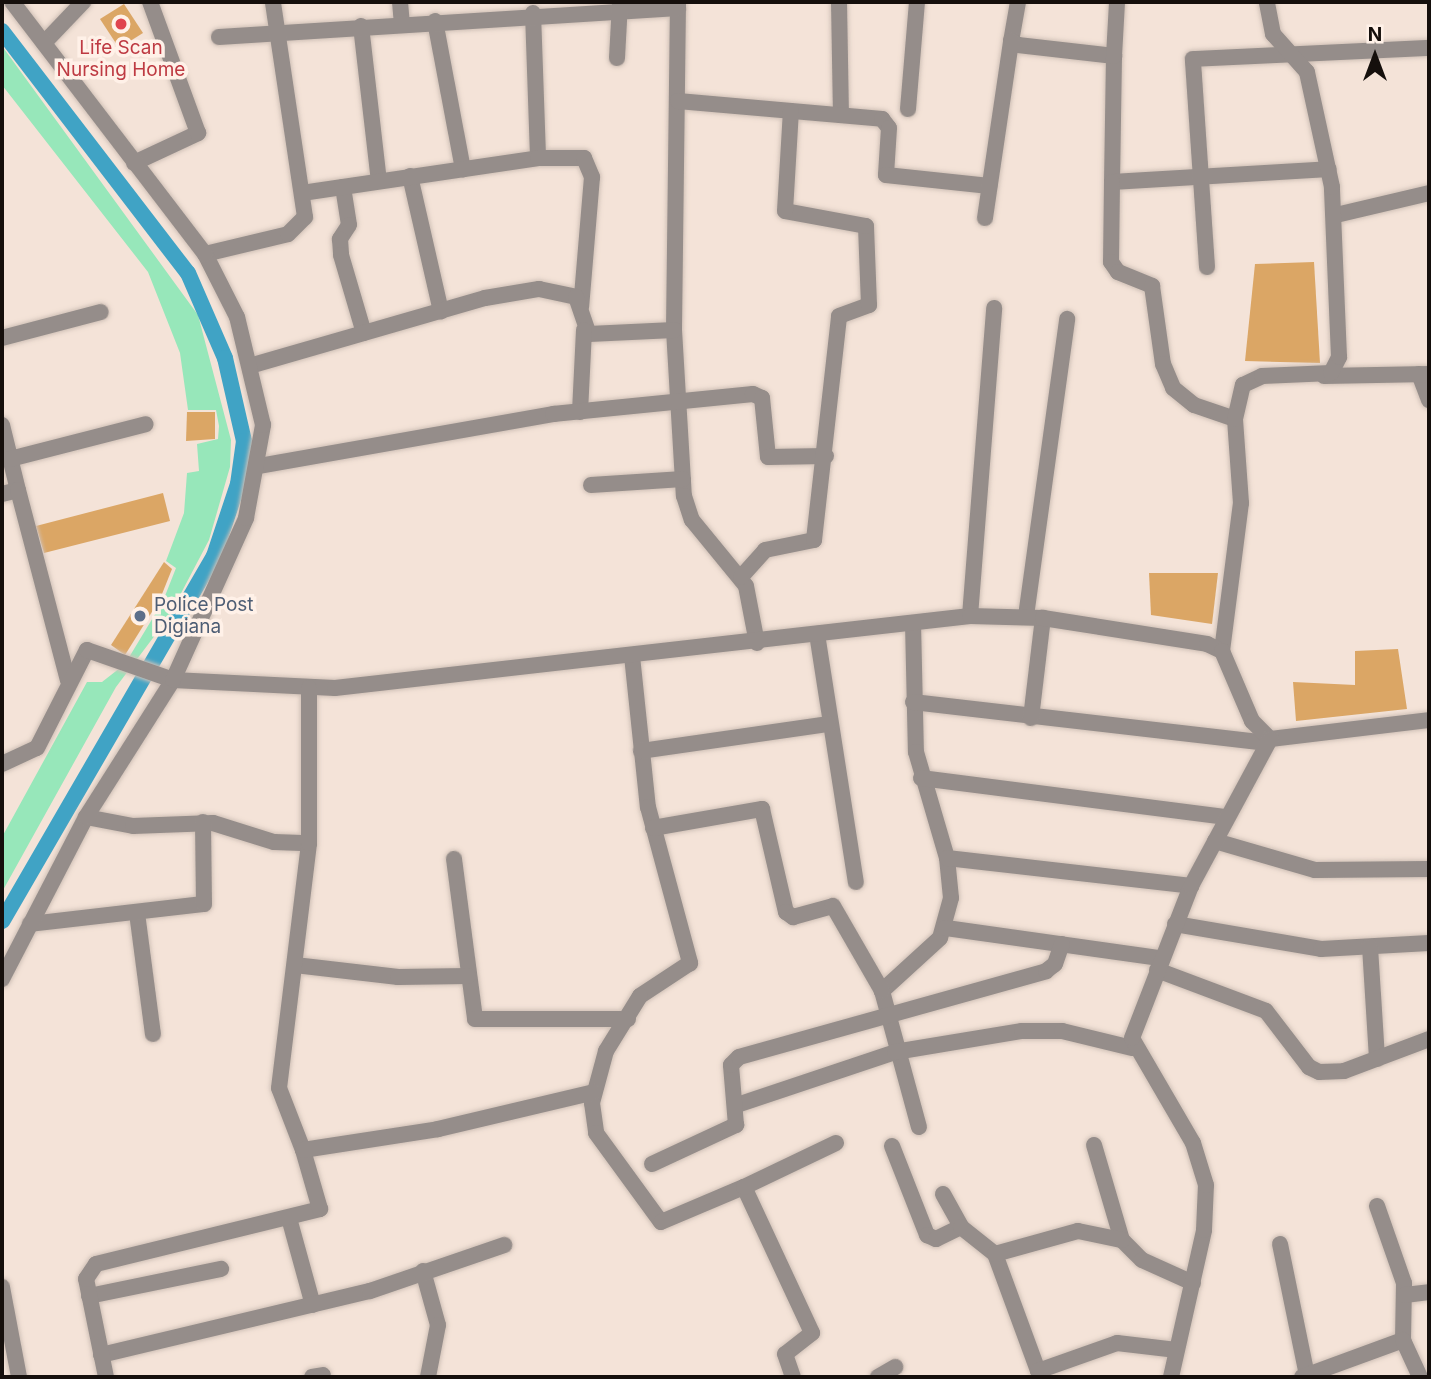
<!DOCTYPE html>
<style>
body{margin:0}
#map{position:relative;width:1431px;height:1379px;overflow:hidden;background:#f4e3d8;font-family:Inter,sans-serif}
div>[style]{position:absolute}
.green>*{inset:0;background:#97e7ba}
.canal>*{height:16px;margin:-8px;padding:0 8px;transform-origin:8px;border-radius:8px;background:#40a3c5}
.building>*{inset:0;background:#dba665}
.roads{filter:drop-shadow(0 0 2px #d0c1b7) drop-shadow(0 0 2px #d0c1b7)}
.minor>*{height:16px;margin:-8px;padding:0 8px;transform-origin:8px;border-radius:8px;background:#958d8a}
.dots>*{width:19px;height:19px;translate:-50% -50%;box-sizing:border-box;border:4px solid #fff1e8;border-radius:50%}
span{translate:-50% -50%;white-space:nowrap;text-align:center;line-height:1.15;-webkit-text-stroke:7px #fff1e8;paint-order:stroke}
.health-label{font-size:19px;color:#be3a42}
.service-label{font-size:19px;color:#4e5e75}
.left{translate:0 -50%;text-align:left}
.frame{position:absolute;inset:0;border:4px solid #150f0c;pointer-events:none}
.north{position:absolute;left:1340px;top:21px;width:70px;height:70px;-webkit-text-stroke:5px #fff1e8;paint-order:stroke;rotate:0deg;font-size:19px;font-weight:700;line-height:28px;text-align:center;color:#150f0c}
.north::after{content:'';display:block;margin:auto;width:24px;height:32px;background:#150f0c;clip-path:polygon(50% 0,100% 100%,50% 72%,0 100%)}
</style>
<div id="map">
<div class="green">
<div style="clip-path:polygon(2px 46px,198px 315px,231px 440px,230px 467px,209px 540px,168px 618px,116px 687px,2px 892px,2px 837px,87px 682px,102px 682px,125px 664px,163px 601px,176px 568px,166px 561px,184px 513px,187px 473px,199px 471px,197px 444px,218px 439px,219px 426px,216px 410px,188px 410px,180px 353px,148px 272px,2px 85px)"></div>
</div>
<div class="canal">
<div style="left:2px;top:31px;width:305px;rotate:52.5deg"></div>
<div style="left:188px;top:273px;width:93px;rotate:66.5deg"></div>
<div style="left:225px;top:358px;width:85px;rotate:77.1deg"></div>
<div style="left:244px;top:441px;width:43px;rotate:97.9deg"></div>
<div style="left:238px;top:484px;width:76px;rotate:108.4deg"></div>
<div style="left:214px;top:556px;width:422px;rotate:120.1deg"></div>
</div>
<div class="building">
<div style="clip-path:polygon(124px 4px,143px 33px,119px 48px,100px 19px)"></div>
<div style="clip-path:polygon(1314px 262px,1320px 363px,1245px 361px,1255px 264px)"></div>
<div style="clip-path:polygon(187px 412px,215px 412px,215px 439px,186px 441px)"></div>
<div style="clip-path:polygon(163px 493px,170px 521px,44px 553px,36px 526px)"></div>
<div style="clip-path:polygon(164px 562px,172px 569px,160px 599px,125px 655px,111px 645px)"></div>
<div style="clip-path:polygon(1149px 573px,1218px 573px,1212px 624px,1151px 615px)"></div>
<div style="clip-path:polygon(1398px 649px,1407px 709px,1296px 721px,1293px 682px,1355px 685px,1355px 651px)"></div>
</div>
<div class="roads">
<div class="minor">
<div style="left:400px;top:2px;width:22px;rotate:85deg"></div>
<div style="left:678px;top:2px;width:328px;rotate:90.7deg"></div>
<div style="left:674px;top:330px;width:166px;rotate:86.6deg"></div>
<div style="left:684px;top:496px;width:25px;rotate:72deg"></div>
<div style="left:692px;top:520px;width:85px;rotate:50.7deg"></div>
<div style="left:746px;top:586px;width:58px;rotate:79.1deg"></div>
<div style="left:839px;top:2px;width:113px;rotate:89deg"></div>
<div style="left:1018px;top:2px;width:40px;rotate:100deg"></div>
<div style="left:1011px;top:41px;width:8px;rotate:30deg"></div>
<div style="left:1018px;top:45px;width:97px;rotate:6.5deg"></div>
<div style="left:1114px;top:56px;width:126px;rotate:90.9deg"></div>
<div style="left:1112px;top:182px;width:217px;rotate:-3.4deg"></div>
<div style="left:533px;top:13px;width:145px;rotate:88deg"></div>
<div style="left:435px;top:21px;width:151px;rotate:79.3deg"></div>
<div style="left:361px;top:26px;width:156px;rotate:83.4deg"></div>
<div style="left:219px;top:37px;width:460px;rotate:-3.6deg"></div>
<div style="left:44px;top:43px;width:57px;rotate:-46.4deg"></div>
<div style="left:1114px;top:56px;width:54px;rotate:-86.8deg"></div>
<div style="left:617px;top:58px;width:56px;rotate:-86.9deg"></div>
<div style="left:678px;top:101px;width:205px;rotate:5deg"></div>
<div style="left:882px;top:119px;width:11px;rotate:52deg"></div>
<div style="left:889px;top:128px;width:47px;rotate:93.7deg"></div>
<div style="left:886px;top:175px;width:104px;rotate:6.1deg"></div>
<div style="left:908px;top:109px;width:107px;rotate:-85.2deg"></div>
<div style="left:134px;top:163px;width:71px;rotate:-25.1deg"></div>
<div style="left:198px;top:133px;width:140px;rotate:-110.1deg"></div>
<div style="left:410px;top:176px;width:139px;rotate:77.1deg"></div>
<div style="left:1112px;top:182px;width:80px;rotate:90.7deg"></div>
<div style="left:1111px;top:262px;width:12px;rotate:55deg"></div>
<div style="left:1118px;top:272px;width:37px;rotate:22deg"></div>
<div style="left:1152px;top:286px;width:79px;rotate:82deg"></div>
<div style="left:1163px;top:364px;width:26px;rotate:67deg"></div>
<div style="left:1173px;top:388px;width:27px;rotate:39deg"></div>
<div style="left:1194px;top:405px;width:43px;rotate:18.9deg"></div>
<div style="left:343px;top:187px;width:38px;rotate:81deg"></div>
<div style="left:349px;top:225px;width:17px;rotate:123deg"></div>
<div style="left:340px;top:239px;width:16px;rotate:86deg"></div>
<div style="left:341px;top:255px;width:81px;rotate:73.6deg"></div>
<div style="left:302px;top:193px;width:239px;rotate:-8.4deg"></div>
<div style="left:538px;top:158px;width:46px"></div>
<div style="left:584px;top:158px;width:21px;rotate:67deg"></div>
<div style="left:592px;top:177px;width:130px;rotate:94.8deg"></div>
<div style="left:1336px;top:215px;width:96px;rotate:-13.3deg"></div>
<div style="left:985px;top:218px;width:179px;rotate:-81.6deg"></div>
<div style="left:205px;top:254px;width:85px;rotate:-13.5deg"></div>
<div style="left:288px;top:234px;width:24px;rotate:-45deg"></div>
<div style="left:305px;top:217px;width:217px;rotate:-98.5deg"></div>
<div style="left:1207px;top:267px;width:208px;rotate:-93.9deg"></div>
<div style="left:1193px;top:59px;width:236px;rotate:-2.7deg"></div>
<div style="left:2px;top:338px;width:102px;rotate:-14.7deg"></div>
<div style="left:253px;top:365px;width:241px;rotate:-16.1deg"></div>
<div style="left:485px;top:298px;width:55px;rotate:-9.5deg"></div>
<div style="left:539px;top:289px;width:38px;rotate:12deg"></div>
<div style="left:576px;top:297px;width:39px;rotate:71deg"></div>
<div style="left:589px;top:334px;width:85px;rotate:-2.7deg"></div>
<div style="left:1419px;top:374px;width:28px;rotate:69deg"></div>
<div style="left:1324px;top:376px;width:105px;rotate:-1.1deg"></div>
<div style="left:580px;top:412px;width:82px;rotate:-87.2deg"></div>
<div style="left:2px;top:425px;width:67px;rotate:76.2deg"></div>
<div style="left:10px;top:459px;width:140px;rotate:-14.4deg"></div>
<div style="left:259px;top:466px;width:299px;rotate:-10deg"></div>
<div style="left:553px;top:414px;width:201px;rotate:-5.7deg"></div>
<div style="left:753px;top:394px;width:10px;rotate:24deg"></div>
<div style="left:762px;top:398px;width:59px;rotate:84.2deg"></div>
<div style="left:768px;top:457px;width:58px;rotate:-1deg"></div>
<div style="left:591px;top:485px;width:92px;rotate:-3.7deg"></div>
<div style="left:2px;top:494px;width:16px;rotate:-14deg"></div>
<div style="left:18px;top:490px;width:197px;rotate:75.3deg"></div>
<div style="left:741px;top:577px;width:36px;rotate:-48deg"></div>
<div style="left:765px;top:550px;width:50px;rotate:-11.5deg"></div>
<div style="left:814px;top:540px;width:225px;rotate:-83.6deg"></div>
<div style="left:839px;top:316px;width:32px;rotate:-20deg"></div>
<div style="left:869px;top:305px;width:79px;rotate:-92.2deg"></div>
<div style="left:866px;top:226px;width:82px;rotate:-169.5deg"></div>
<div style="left:785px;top:211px;width:100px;rotate:-86.6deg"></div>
<div style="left:970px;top:616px;width:309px;rotate:-85.5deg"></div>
<div style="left:1026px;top:616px;width:300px;rotate:-82.1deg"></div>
<div style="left:913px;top:623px;width:129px;rotate:88.7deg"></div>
<div style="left:916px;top:752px;width:110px;rotate:73.7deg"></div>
<div style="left:947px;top:858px;width:40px;rotate:84.3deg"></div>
<div style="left:951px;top:898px;width:41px;rotate:105.4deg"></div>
<div style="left:940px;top:938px;width:79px;rotate:137.6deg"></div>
<div style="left:882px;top:991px;width:141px;rotate:74.8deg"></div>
<div style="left:817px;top:634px;width:251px;rotate:81.1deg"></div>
<div style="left:1222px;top:651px;width:149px;rotate:-82.7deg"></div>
<div style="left:1241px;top:503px;width:84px;rotate:-94.1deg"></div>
<div style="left:1235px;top:419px;width:35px;rotate:-77deg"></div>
<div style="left:1243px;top:385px;width:21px;rotate:-25deg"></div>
<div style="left:1262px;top:376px;width:69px;rotate:-2.5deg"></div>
<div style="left:1331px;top:373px;width:18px;rotate:-63deg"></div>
<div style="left:1339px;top:357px;width:170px;rotate:-92.4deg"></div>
<div style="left:1332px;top:187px;width:118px;rotate:-102.3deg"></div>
<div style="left:1307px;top:72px;width:51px;rotate:-131.8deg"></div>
<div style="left:1273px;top:34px;width:33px;rotate:-101deg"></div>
<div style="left:632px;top:656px;width:152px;rotate:84deg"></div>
<div style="left:648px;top:807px;width:162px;rotate:74.9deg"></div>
<div style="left:690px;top:963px;width:60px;rotate:146.6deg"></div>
<div style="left:640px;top:996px;width:65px;rotate:121.7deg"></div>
<div style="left:606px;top:1051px;width:54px;rotate:105.1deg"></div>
<div style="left:592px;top:1103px;width:30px;rotate:82deg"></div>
<div style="left:596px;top:1133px;width:110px;rotate:53.9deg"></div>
<div style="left:661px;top:1222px;width:90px;rotate:-22.9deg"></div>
<div style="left:744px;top:1187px;width:161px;rotate:65deg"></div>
<div style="left:812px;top:1333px;width:34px;rotate:142deg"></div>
<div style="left:785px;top:1354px;width:24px;rotate:71deg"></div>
<div style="left:913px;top:702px;width:357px;rotate:6.6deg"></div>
<div style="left:1031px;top:718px;width:101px;rotate:-83.2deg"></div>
<div style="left:641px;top:751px;width:189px;rotate:-8.2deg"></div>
<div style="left:2px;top:764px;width:38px;rotate:-25deg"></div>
<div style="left:37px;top:748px;width:110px;rotate:-63deg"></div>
<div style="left:87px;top:650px;width:91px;rotate:19.2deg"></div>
<div style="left:173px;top:680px;width:162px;rotate:2.8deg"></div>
<div style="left:335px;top:688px;width:639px;rotate:-6.47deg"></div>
<div style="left:970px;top:616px;width:73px;rotate:1.6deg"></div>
<div style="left:1043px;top:618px;width:166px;rotate:9deg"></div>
<div style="left:1207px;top:644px;width:17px;rotate:25deg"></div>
<div style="left:1222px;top:651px;width:76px;rotate:66.8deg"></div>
<div style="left:1252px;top:721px;width:25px;rotate:45deg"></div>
<div style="left:1270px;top:739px;width:160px;rotate:-6.8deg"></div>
<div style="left:921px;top:778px;width:308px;rotate:7.3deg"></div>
<div style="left:86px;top:817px;width:48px;rotate:10.8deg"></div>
<div style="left:133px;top:826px;width:80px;rotate:-2.1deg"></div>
<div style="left:213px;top:823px;width:64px;rotate:17.3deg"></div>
<div style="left:274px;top:842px;width:35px;rotate:2deg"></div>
<div style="left:653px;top:828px;width:111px;rotate:-9.9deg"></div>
<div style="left:762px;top:809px;width:106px;rotate:76.9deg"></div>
<div style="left:786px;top:912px;width:9px;rotate:36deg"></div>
<div style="left:793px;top:917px;width:41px;rotate:-15.4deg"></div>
<div style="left:833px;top:906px;width:98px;rotate:60deg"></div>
<div style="left:1215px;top:841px;width:104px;rotate:16.2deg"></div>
<div style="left:1315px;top:870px;width:114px;rotate:-0.5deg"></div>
<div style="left:947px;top:858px;width:246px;rotate:6.5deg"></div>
<div style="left:454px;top:859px;width:161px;rotate:82.5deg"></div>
<div style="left:475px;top:1019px;width:153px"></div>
<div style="left:137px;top:913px;width:122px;rotate:82.5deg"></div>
<div style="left:30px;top:924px;width:175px;rotate:-6.6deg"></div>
<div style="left:204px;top:904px;width:82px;rotate:-90.7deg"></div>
<div style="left:1175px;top:924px;width:148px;rotate:9.7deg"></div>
<div style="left:1321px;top:949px;width:108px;rotate:-3.2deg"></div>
<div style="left:946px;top:928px;width:216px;rotate:8deg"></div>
<div style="left:1370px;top:947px;width:112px;rotate:86.4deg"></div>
<div style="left:295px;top:965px;width:104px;rotate:6.6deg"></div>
<div style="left:398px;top:977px;width:70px;rotate:-0.8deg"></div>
<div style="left:1157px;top:970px;width:116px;rotate:20.6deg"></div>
<div style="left:1266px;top:1011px;width:71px;rotate:52.5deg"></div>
<div style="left:1309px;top:1067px;width:11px;rotate:27deg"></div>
<div style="left:1319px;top:1072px;width:25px;rotate:-2deg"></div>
<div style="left:1344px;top:1071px;width:91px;rotate:-20.6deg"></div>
<div style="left:2px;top:979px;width:182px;rotate:-62.6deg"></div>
<div style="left:86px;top:817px;width:162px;rotate:-57.6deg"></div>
<div style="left:173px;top:680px;width:178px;rotate:-65.7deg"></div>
<div style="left:246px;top:518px;width:95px;rotate:-79.6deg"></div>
<div style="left:263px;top:425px;width:111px;rotate:-103.5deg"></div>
<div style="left:237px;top:317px;width:71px;rotate:-116.9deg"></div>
<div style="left:205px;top:254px;width:317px;rotate:-127.4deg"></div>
<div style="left:737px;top:1105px;width:167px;rotate:-18.5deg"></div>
<div style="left:895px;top:1052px;width:129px;rotate:-9.4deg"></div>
<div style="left:1022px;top:1031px;width:40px"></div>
<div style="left:1062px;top:1031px;width:72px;rotate:13.7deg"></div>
<div style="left:1094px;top:1145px;width:99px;rotate:73.6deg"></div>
<div style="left:1122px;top:1240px;width:28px;rotate:45deg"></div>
<div style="left:1142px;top:1260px;width:56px;rotate:24.3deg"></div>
<div style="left:892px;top:1146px;width:96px;rotate:68.5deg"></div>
<div style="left:927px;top:1235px;width:10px;rotate:24deg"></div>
<div style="left:936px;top:1239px;width:28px;rotate:-26deg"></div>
<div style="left:303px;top:1150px;width:66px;rotate:-111.2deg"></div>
<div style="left:279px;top:1088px;width:247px;rotate:-83deg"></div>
<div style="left:309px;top:843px;width:155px;rotate:-90deg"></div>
<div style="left:652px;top:1164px;width:93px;rotate:-24.9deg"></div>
<div style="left:736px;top:1125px;width:60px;rotate:-94.8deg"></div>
<div style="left:731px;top:1065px;width:11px;rotate:-45deg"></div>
<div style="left:739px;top:1057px;width:319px;rotate:-15.6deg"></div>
<div style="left:1046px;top:971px;width:11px;rotate:-38deg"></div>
<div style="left:1055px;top:964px;width:21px;rotate:-71deg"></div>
<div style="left:744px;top:1187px;width:102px;rotate:-25.6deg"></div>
<div style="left:943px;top:1194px;width:38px;rotate:61deg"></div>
<div style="left:961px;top:1227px;width:43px;rotate:38.5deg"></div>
<div style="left:995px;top:1254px;width:125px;rotate:69.8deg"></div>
<div style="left:1038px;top:1371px;width:84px;rotate:-19.5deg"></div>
<div style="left:1117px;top:1343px;width:60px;rotate:6.7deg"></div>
<div style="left:1377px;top:1206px;width:82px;rotate:70.7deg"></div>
<div style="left:1404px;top:1283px;width:57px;rotate:91deg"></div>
<div style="left:289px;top:1218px;width:90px;rotate:74.6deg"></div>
<div style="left:1280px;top:1244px;width:134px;rotate:78.4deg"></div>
<div style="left:995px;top:1254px;width:86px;rotate:-15.5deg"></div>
<div style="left:1078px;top:1231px;width:45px;rotate:11.6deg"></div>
<div style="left:423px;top:1271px;width:56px;rotate:74.5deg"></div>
<div style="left:438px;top:1325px;width:53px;rotate:100.9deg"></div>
<div style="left:2px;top:1287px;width:92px;rotate:79.3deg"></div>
<div style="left:1405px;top:1295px;width:24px;rotate:-7deg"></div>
<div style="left:89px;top:1296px;width:135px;rotate:-11.6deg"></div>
<div style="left:101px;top:1355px;width:277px;rotate:-13.4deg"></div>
<div style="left:370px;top:1291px;width:142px;rotate:-18.9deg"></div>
<div style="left:106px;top:1377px;width:100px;rotate:-101.5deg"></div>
<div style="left:86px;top:1279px;width:18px;rotate:-56deg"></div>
<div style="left:96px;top:1264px;width:231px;rotate:-13.8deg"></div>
<div style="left:320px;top:1209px;width:61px;rotate:-106.1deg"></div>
<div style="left:303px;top:1150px;width:137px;rotate:-8.8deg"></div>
<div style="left:438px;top:1129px;width:160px;rotate:-13.3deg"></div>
<div style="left:312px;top:1377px;width:11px;rotate:-10deg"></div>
<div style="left:878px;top:1377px;width:20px;rotate:-30deg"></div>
<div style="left:1171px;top:1377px;width:151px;rotate:-77.3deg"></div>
<div style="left:1204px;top:1230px;width:45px;rotate:-87.5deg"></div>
<div style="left:1206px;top:1185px;width:44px;rotate:-107.2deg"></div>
<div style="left:1193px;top:1143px;width:121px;rotate:-120.2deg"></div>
<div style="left:1132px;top:1038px;width:163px;rotate:-68.8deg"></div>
<div style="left:1191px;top:886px;width:167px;rotate:-61.7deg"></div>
<div style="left:1302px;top:1377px;width:108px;rotate:-20.1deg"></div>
<div style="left:1403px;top:1340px;width:41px;rotate:65.3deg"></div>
</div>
</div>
<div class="dots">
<div style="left:121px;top:24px;background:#e0444e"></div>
<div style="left:140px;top:616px;background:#5c6f8a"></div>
</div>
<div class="health-label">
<span style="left:121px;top:59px">Life Scan<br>Nursing Home</span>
</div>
<div class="service-label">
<span class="left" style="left:154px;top:616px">Police Post<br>Digiana</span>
</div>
<div class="frame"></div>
<div class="north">N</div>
</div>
